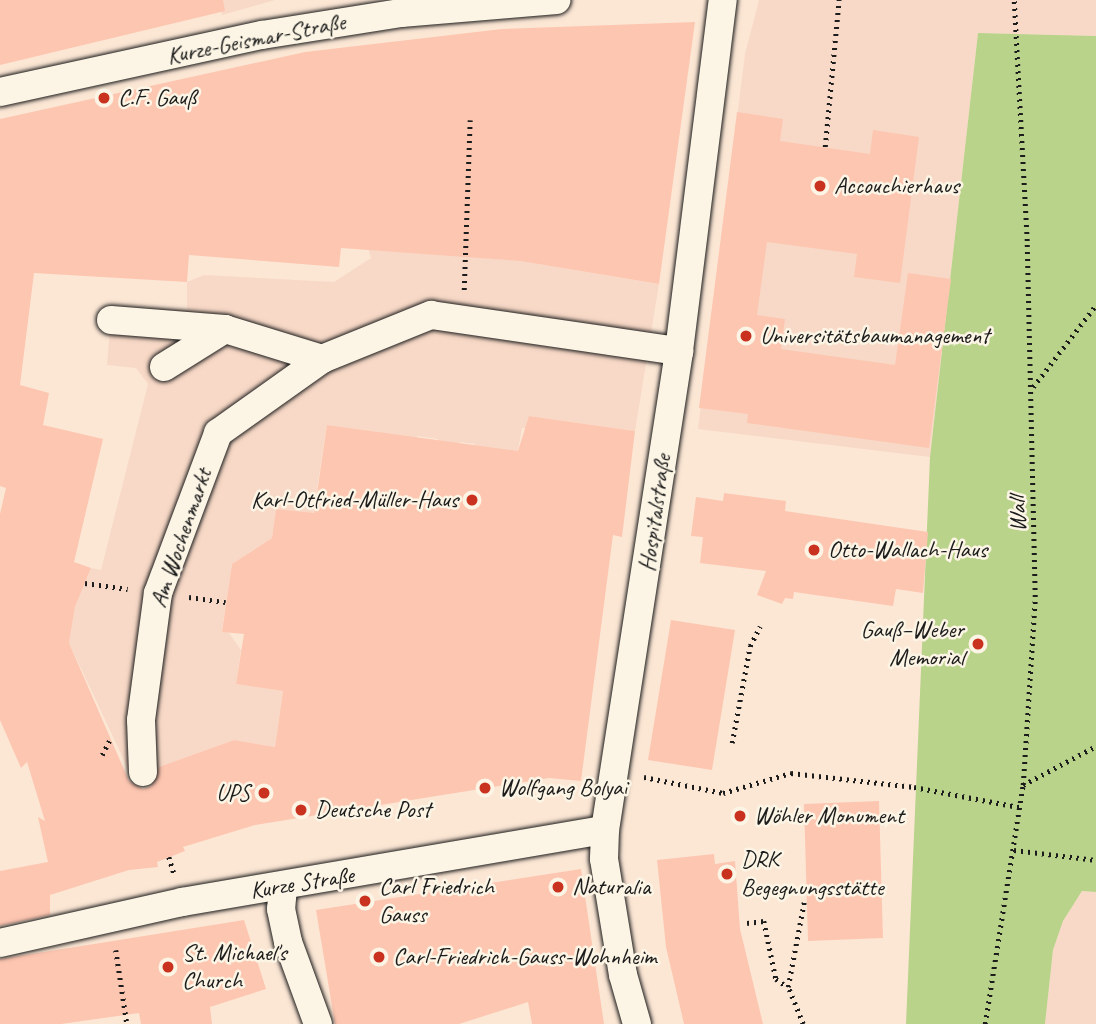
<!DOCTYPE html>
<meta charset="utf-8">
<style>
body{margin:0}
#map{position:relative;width:1096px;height:1024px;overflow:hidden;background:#fce7d5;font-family:Caveat,sans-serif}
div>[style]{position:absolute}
.built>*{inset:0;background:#f8d9c7}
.green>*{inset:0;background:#b9d38a}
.building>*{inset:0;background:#fdc6b1}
.path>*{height:4.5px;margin-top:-2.25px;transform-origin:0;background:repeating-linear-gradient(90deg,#1c1c1c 0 2px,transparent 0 7px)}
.roads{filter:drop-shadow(0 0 2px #1c1c1c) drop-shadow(0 0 2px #1c1c1c)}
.street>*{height:28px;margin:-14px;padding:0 14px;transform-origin:14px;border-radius:14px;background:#fcf5e5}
.dots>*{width:19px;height:19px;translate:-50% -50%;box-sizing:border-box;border:4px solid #fcf5e5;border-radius:50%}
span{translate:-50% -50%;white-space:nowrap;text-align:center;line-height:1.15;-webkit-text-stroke:5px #fcf5e5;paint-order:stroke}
.street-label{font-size:24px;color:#1c1c1c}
.poi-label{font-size:24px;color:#1c1c1c}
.left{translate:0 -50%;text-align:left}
.right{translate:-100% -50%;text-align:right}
</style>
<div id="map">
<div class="built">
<div style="clip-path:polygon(218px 0,275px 0,222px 15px)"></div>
<div style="clip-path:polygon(759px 0,1096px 0,1096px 36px,978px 33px,930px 457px,698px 429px,745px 54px)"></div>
<div style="clip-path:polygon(368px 248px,520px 261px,659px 284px,635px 431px,530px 416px,528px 428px,522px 428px,517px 457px,472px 469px,475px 444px,460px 442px,457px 467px,435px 464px,438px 439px,417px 436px,413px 460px,377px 432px,327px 425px,313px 514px,276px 509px,272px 538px,232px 564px,222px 631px,229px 633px,241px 650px,236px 684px,283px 691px,275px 747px,234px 740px,132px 777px,69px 643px,75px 607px,91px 568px,101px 570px,148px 384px,136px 368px,107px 365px,112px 306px,187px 310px,187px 282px,204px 275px,334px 282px,371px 258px)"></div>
<div style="clip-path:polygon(1082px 891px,1096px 892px,1096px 1024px,1045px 1024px,1053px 950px,1063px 921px)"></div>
</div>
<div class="green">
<div style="clip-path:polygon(978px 33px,1096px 36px,1096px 892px,1082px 891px,1063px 921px,1053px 950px,1045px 1024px,906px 1024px,930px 457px)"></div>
</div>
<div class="building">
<div style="clip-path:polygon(0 0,223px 0,225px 11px,0 65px)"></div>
<div style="clip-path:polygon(695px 22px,659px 284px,520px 261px,341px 248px,339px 267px,189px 255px,187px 282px,34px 273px,20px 385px,49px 393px,43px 425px,103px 439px,74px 562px,91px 568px,75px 607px,69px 643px,129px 781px,143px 789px,151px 786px,159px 767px,234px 740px,275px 747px,283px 691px,236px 684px,244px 634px,222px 632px,232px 564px,272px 538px,276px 509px,314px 513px,327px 425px,518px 451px,529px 416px,635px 431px,622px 537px,613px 535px,581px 781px,549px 778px,255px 825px,183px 847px,185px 851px,157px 862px,158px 867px,129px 870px,50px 895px,50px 915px,0 926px,0 871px,48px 862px,38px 817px,45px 821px,27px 762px,21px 768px,0 720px,0 514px,6px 488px,0 486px,0 119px,305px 52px,502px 29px)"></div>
<div style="clip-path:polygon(737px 112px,783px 119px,780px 141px,870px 154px,873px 130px,919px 137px,900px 283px,854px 277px,857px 254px,767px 242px,757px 315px,785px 319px,781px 349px,895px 365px,908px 273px,951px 279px,929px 448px,747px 423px,748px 414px,699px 408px)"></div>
<div style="clip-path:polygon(724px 493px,786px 501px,785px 511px,928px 532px,923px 593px,896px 589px,893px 606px,794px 592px,793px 599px,785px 598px,782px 604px,757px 595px,766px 571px,700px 563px,703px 537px,691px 536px,696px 497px,723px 501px)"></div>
<div style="clip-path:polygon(671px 620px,735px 630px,712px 770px,648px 760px)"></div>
<div style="clip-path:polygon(879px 801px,883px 938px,808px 941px,804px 804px)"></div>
<div style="clip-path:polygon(714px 854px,715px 864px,735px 861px,740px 929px,763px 1024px,684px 1024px,666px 947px,657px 860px)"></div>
<div style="clip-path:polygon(581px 869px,604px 1024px,532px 1024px,528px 1002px,459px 1024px,335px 1024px,316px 910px)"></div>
<div style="clip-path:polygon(244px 920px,266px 989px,210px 1007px,212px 1024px,141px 1024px,139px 1013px,61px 1024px,0 1024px,0 959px)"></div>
</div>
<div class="path">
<div style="left:825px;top:147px;width:148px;rotate:-84.6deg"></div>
<div style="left:464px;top:290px;width:170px;rotate:-88deg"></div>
<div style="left:1033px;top:387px;width:103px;rotate:-52.5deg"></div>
<div style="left:85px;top:583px;width:43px;rotate:7.9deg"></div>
<div style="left:189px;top:597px;width:37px;rotate:8deg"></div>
<div style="left:732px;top:743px;width:99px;rotate:-79.5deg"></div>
<div style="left:750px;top:646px;width:22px;rotate:-63deg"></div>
<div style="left:102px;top:755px;width:16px;rotate:-63deg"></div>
<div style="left:644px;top:777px;width:81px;rotate:11.4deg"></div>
<div style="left:723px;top:793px;width:71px;rotate:-16.4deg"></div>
<div style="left:791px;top:773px;width:124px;rotate:6.5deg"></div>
<div style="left:914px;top:787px;width:107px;rotate:10.8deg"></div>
<div style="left:1023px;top:785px;width:83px;rotate:-28.1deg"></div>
<div style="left:1014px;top:850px;width:83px;rotate:7deg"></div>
<div style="left:169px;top:857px;width:17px;rotate:73deg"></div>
<div style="left:747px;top:923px;width:17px;rotate:-7deg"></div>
<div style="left:764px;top:921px;width:59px;rotate:78.3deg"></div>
<div style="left:776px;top:979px;width:14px;rotate:34deg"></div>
<div style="left:116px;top:950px;width:75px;rotate:81.5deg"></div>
<div style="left:803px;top:1024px;width:40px;rotate:-112deg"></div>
<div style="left:788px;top:987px;width:86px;rotate:-79.3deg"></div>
<div style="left:985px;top:1024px;width:242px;rotate:-81deg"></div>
<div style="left:1023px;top:785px;width:188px;rotate:-86.3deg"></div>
<div style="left:1035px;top:597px;width:356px;rotate:-91.3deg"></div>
<div style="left:1027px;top:241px;width:241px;rotate:-93.1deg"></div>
</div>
<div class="roads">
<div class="street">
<div style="left:0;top:92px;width:268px;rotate:-12.3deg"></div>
<div style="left:262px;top:35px;width:141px;rotate:-9deg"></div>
<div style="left:401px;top:13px;width:156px;rotate:-4.8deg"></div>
<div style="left:111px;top:320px;width:114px;rotate:4.5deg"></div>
<div style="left:225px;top:329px;width:102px;rotate:17.2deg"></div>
<div style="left:322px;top:359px;width:118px;rotate:-22deg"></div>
<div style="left:431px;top:315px;width:251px;rotate:8.3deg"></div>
<div style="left:164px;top:367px;width:72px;rotate:-31.9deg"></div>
<div style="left:143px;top:772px;width:52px;rotate:-92.2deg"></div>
<div style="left:141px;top:720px;width:128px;rotate:-82.4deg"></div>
<div style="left:158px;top:593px;width:171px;rotate:-69.4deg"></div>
<div style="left:218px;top:433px;width:128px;rotate:-35.4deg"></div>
<div style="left:283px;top:887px;width:22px;rotate:95deg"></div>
<div style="left:281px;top:909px;width:34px;rotate:78deg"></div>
<div style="left:288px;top:942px;width:87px;rotate:69.9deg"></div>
<div style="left:0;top:943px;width:187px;rotate:-12.7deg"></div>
<div style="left:182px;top:902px;width:429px;rotate:-9.7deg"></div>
<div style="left:637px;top:1024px;width:51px;rotate:-105.9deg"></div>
<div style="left:623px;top:975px;width:118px;rotate:-99.3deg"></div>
<div style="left:604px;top:859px;width:29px;rotate:-88deg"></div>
<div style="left:605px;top:830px;width:485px;rotate:-81.2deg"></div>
<div style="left:679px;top:351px;width:354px;rotate:-82.9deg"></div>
</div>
</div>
<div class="dots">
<div style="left:104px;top:98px;background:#c8321e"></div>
<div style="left:820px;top:186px;background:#c8321e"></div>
<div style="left:746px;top:336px;background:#c8321e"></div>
<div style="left:472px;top:500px;background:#c8321e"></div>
<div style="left:814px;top:550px;background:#c8321e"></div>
<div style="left:978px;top:644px;background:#c8321e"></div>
<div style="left:485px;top:788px;background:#c8321e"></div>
<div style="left:264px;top:793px;background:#c8321e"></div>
<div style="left:301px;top:810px;background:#c8321e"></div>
<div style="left:740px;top:816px;background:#c8321e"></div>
<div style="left:727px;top:874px;background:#c8321e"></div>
<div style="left:558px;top:887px;background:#c8321e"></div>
<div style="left:365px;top:901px;background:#c8321e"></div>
<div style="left:379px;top:957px;background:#c8321e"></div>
<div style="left:168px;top:967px;background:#c8321e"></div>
</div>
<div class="street-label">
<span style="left:256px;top:39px;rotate:-11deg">Kurze-Geismar-Straße</span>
<span style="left:655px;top:513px;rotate:-82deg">Hospitalstraße</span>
<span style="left:1018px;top:514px;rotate:-91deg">Wall</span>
<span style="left:181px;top:538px;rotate:-71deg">Am Wochenmarkt</span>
<span style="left:302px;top:883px;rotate:-9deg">Kurze Straße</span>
</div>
<div class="poi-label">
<span class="left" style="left:118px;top:98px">C.F. Gauß</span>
<span class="left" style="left:834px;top:186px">Accouchierhaus</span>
<span class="left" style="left:760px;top:336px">Universitätsbaumanagement</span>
<span class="right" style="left:458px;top:500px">Karl-Otfried-Müller-Haus</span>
<span class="left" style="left:828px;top:550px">Otto-Wallach-Haus</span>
<span class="right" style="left:964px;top:644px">Gauß–Weber<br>Memorial</span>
<span class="left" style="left:499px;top:788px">Wolfgang Bolyai</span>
<span class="right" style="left:250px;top:793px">UPS</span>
<span class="left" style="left:315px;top:810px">Deutsche Post</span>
<span class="left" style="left:754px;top:816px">Wöhler Monument</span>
<span class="left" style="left:741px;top:874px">DRK<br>Begegnungsstätte</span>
<span class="left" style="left:379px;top:901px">Carl Friedrich<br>Gauss</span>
<span class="left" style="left:572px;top:887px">Naturalia</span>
<span class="left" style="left:182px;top:967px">St. Michael's<br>Church</span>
<span class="left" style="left:393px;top:957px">Carl-Friedrich-Gauss-Wohnheim</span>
</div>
</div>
